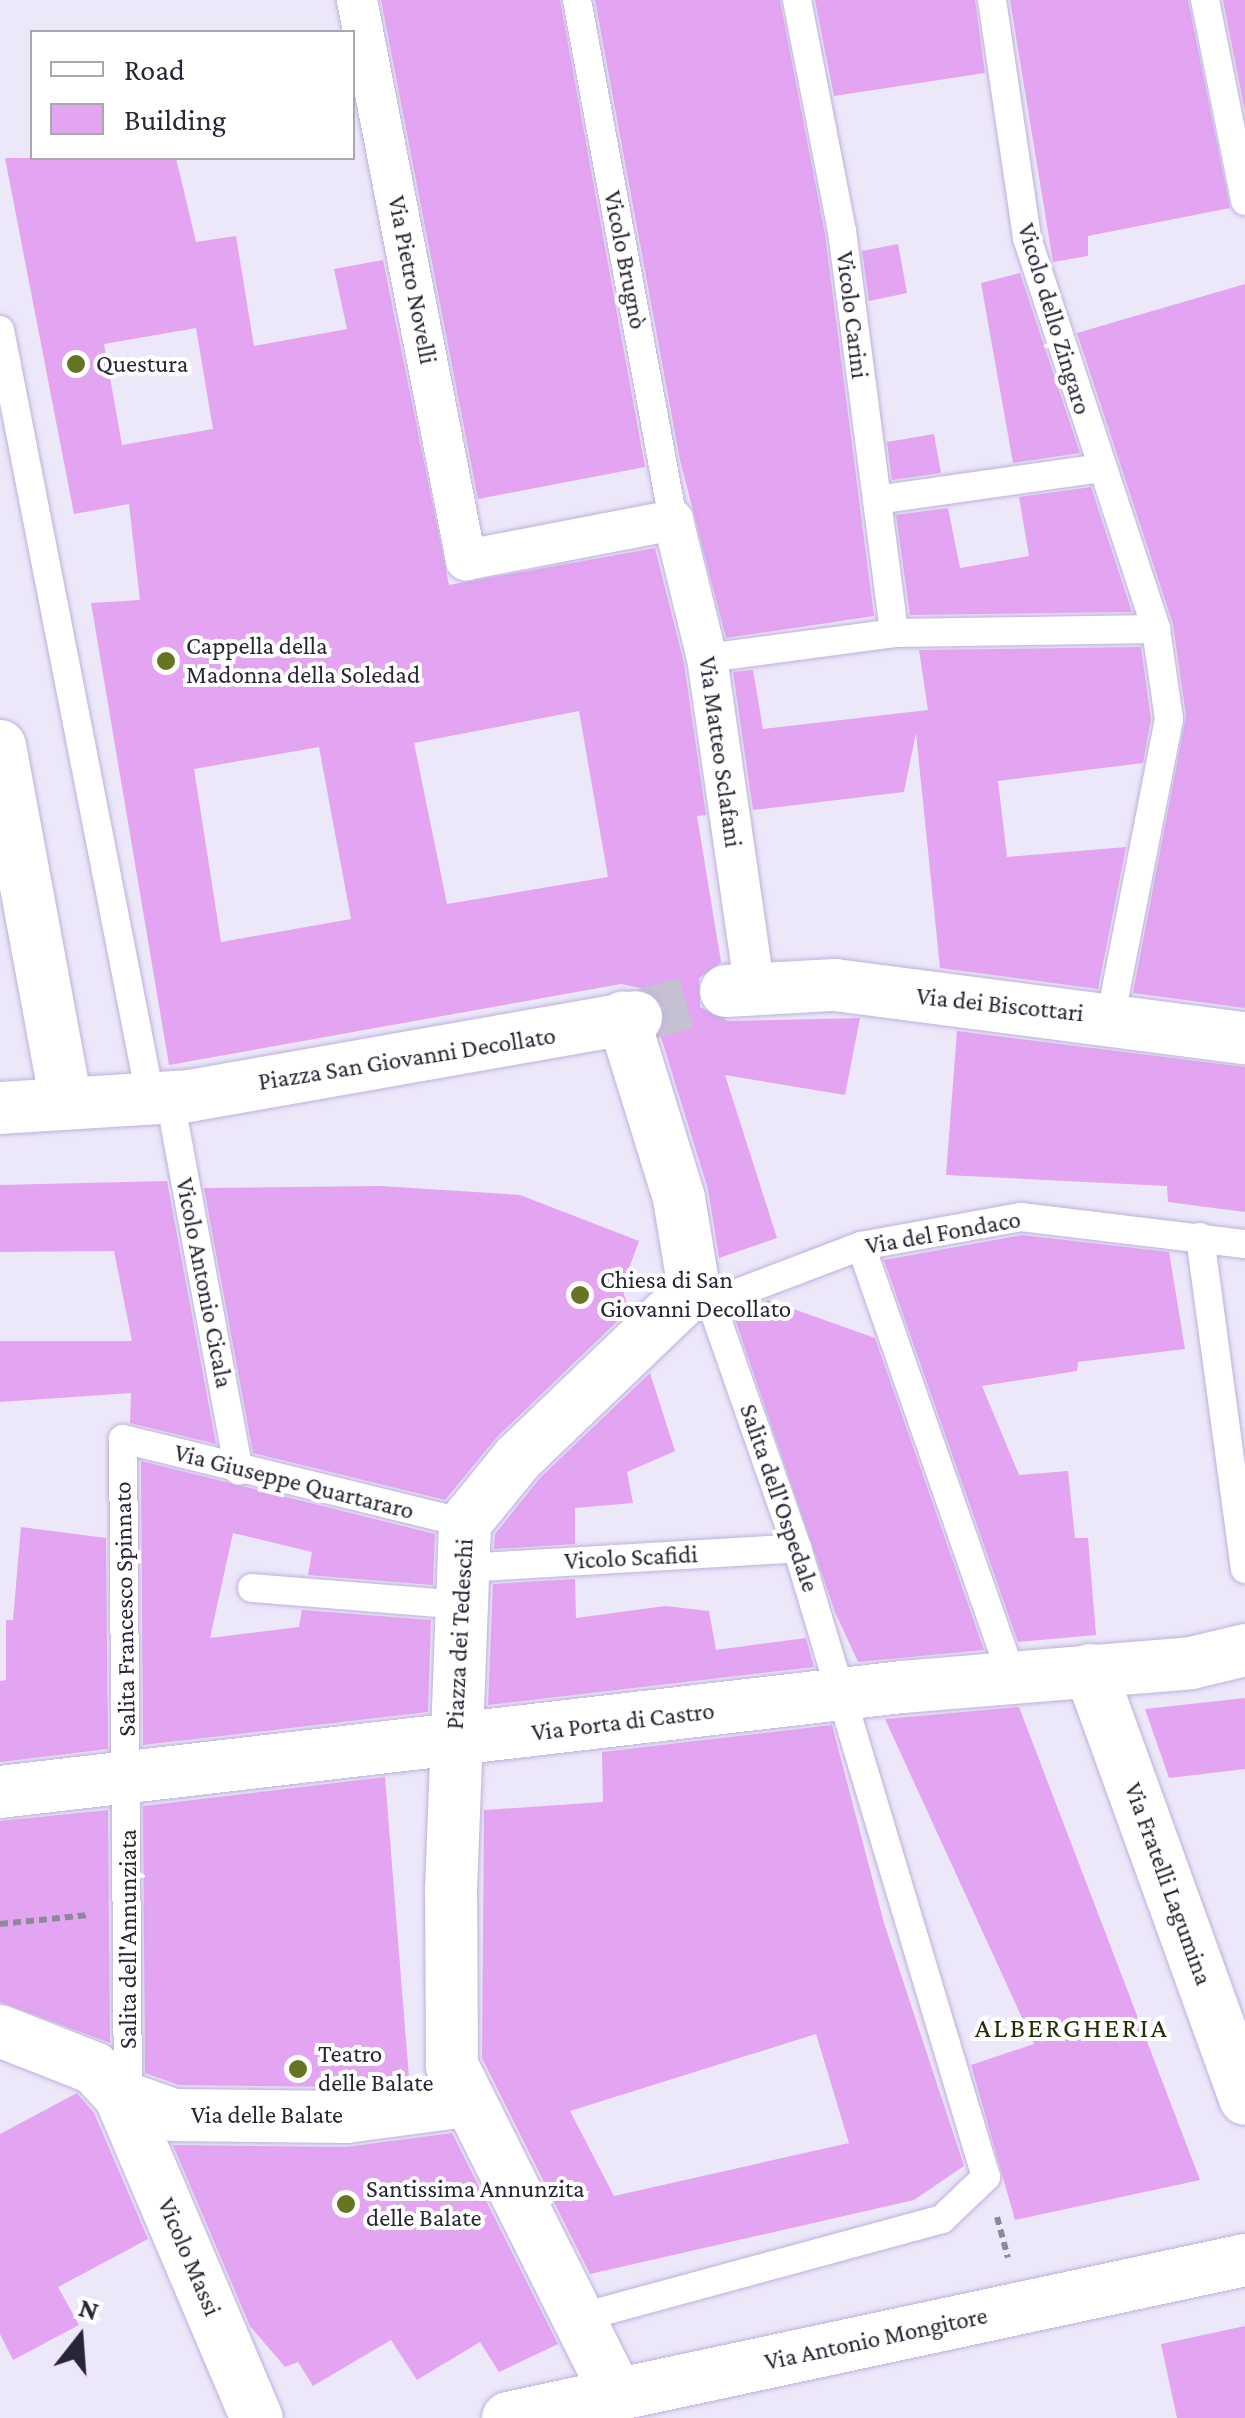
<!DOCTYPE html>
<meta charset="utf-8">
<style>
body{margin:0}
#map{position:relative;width:1245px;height:2418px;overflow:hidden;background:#ede7fa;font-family:"Crimson Pro",serif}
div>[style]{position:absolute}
.building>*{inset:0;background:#e3a4f1}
.minor-tunnel>*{height:52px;margin-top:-26px;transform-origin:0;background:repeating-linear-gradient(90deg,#c6c0d3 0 52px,transparent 0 78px)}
.path>*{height:6px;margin-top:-3px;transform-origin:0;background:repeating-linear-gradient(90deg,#8d889a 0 8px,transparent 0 13px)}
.roads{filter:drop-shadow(0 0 2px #bfb0dc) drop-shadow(0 0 2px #bfb0dc)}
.service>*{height:28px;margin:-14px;padding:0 14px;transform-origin:14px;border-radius:14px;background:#fff}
.pedestrian>*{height:40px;margin:-20px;padding:0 20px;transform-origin:20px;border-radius:20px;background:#fff}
.minor>*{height:52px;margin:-26px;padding:0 26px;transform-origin:26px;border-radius:26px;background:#fff}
.dots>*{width:28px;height:28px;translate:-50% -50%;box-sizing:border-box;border:5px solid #fff;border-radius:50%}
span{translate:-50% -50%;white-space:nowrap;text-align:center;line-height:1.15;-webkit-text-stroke:8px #fff;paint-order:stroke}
.street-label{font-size:25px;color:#2a2536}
.poi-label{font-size:25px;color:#2a2536}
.left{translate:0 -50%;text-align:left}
.neighbourhood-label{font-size:28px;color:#252d05;letter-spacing:2.5px}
.legend{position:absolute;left:30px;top:30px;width:325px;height:130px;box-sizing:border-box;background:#fff;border:2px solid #aaa8af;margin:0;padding:12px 18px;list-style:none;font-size:30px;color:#2a2536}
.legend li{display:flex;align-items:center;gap:20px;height:50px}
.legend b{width:50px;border:2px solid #aaa8af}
.north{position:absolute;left:30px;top:2288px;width:100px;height:100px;-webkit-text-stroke:8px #fff;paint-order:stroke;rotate:17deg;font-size:28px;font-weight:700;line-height:40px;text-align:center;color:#2a2536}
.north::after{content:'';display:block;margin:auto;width:35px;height:45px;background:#2a2536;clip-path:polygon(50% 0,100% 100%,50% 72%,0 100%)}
</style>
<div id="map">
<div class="building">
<div style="clip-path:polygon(381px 0,560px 0,645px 467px,478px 499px)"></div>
<div style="clip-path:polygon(595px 0,780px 0,825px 234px,874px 616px,726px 638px,680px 460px)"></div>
<div style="clip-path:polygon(815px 0,975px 0,985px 73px,834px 96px)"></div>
<div style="clip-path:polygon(1010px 0,1188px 0,1230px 208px,1088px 236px,1088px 256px,1053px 262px)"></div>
<div style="clip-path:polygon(1223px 0,1245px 0,1245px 111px)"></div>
<div style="clip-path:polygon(evenodd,5px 158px,176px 158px,196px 242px,236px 236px,254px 346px,347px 329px,334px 269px,383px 260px,449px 585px,655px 548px,684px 663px,706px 815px,697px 816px,721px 962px,699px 978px,700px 1007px,728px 1021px,860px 1018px,845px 1095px,725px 1075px,777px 1238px,719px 1258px,708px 1189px,660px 1034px,665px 1011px,645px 989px,621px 984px,169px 1065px,91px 603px,140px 600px,129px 504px,74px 514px,5px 158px,196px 328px,213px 429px,122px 445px,104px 344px,196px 328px,5px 158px,579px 711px,608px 877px,447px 904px,414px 743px,579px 711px,5px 158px,319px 747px,351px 919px,221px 942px,194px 769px,319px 747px)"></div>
<div style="clip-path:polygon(898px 244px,907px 293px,869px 301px,862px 251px)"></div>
<div style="clip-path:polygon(1020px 273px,1080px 453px,1013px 463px,981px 283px)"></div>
<div style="clip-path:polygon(1245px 284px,1245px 1008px,1133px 993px,1186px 716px,1173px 624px,1077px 333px)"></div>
<div style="clip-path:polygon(934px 434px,941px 473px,892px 480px,887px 442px)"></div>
<div style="clip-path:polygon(1091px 487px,1132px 612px,910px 615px,896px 515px,948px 508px,960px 568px,1029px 556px,1019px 497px)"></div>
<div style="clip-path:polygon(1141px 647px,1151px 719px,1143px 763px,998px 781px,1007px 857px,1126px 847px,1098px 989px,940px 968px,916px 733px,904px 792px,753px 810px,733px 672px,753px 670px,763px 729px,928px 710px,919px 650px)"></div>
<div style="clip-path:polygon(957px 1031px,1245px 1067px,1245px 1212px,1168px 1202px,1167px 1186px,946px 1175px)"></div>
<div style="clip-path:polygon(167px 1181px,216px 1444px,130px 1423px,131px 1393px,0 1402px,0 1341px,132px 1341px,114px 1251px,0 1252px,0 1185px)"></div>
<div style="clip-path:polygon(380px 1186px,520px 1195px,639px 1241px,622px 1288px,629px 1310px,497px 1437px,445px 1500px,253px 1453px,204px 1188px)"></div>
<div style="clip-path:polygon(1022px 1235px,1169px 1252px,1185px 1349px,1078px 1362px,1077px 1371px,982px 1386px,1019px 1475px,1068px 1471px,1075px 1538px,1088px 1538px,1096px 1635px,1018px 1642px,884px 1260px)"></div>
<div style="clip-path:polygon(768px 1300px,875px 1338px,984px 1650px,858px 1662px,835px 1612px,733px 1313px)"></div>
<div style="clip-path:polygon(650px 1373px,675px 1451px,627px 1472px,633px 1503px,575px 1508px,575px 1544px,494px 1549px,495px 1534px,540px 1478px)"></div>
<div style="clip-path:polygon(141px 1461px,435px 1534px,433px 1585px,308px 1575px,312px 1552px,233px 1533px,210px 1638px,299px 1627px,302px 1610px,431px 1620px,428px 1712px,143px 1745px)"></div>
<div style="clip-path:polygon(21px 1527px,106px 1538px,108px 1749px,0 1762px,0 1681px,6px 1680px,6px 1620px,13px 1620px)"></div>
<div style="clip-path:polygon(575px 1579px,576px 1618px,665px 1606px,709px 1611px,716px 1650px,806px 1638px,814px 1667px,488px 1705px,493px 1584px)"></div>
<div style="clip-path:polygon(1245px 1698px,1245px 1769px,1169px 1778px,1145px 1709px)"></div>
<div style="clip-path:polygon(1019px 1707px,1200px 2180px,1015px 2220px,971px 2065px,1034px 2044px,885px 1719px)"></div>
<div style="clip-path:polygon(evenodd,832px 1725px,884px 1923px,964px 2166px,914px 2200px,590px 2274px,482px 2058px,484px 1810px,603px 1802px,602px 1752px,832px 1725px,816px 2034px,849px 2143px,614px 2196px,570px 2111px,816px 2034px)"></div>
<div style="clip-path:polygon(385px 1777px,409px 2078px,344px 2087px,179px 2085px,145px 2073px,143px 1806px)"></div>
<div style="clip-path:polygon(108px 1810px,110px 2043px,0 2002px,0 1821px)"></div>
<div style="clip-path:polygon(77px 2093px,94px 2113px,148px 2239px,58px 2287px,79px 2325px,13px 2360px,0 2334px,0 2134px)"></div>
<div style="clip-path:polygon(452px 2133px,558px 2344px,499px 2372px,480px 2342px,417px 2380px,391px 2340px,313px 2386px,298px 2362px,285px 2367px,250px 2326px,173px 2145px,346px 2147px)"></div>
<div style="clip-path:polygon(1245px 2326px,1245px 2418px,1177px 2418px,1161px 2344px)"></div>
</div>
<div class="minor-tunnel">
<div style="left:636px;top:1017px;width:94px;rotate:-16.1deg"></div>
</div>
<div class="path">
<div style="left:0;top:1924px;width:89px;rotate:-5.8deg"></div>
<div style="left:997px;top:2217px;width:42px;rotate:75deg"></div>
</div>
<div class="roads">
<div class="service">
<div style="left:577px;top:0;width:529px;rotate:79.54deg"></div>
<div style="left:797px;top:0;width:235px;rotate:79deg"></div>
<div style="left:842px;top:231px;width:405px;rotate:82.6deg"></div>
<div style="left:992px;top:0;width:241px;rotate:81.6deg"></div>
<div style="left:1027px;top:238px;width:412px;rotate:71.7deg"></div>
<div style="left:1156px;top:629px;width:91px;rotate:81.8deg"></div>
<div style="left:1169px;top:719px;width:303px;rotate:101.1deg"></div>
<div style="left:1205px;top:0;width:205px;rotate:78.7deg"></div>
<div style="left:0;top:330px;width:781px;rotate:78.92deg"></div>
<div style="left:877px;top:500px;width:226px;rotate:-8.1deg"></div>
<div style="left:707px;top:658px;width:189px;rotate:-7.6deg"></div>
<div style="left:894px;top:633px;width:262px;rotate:-0.9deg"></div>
<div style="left:169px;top:1094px;width:383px;rotate:79.5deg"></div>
<div style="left:1200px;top:1237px;width:335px;rotate:82.3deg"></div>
<div style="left:861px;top:1246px;width:458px;rotate:70.7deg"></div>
<div style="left:711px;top:1303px;width:160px;rotate:-20.8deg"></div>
<div style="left:861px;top:1246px;width:163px;rotate:-10.3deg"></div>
<div style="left:1021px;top:1217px;width:226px;rotate:6.9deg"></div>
<div style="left:465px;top:1568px;width:333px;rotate:-3.4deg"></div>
<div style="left:252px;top:1588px;width:213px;rotate:4.6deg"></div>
<div style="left:128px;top:2099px;width:660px;rotate:-90.43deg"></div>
<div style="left:123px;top:1439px;width:352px;rotate:13.8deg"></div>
<div style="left:578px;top:2318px;width:377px;rotate:-15.2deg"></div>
<div style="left:942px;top:2219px;width:61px;rotate:-43.7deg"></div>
<div style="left:986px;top:2177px;width:657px;rotate:-106.72deg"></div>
<div style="left:797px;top:1548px;width:260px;rotate:-109.3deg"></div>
</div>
<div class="pedestrian">
<div style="left:357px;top:0;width:571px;rotate:78.99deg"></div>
<div style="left:466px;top:560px;width:211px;rotate:-10.9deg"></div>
<div style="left:673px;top:520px;width:142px;rotate:76.2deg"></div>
<div style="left:707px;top:658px;width:331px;rotate:81.8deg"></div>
</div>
<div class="minor">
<div style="left:0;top:746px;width:363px;rotate:79.5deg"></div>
<div style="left:726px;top:991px;width:109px;rotate:-3.2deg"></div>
<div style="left:835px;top:985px;width:413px;rotate:7.4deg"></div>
<div style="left:0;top:1108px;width:189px;rotate:-3.6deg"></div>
<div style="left:189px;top:1096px;width:454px;rotate:-10deg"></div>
<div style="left:1090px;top:1670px;width:456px;rotate:70.1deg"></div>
<div style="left:0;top:1792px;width:908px;rotate:-6.64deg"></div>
<div style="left:902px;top:1687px;width:290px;rotate:-4.7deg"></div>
<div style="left:1191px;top:1663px;width:56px;rotate:-13.5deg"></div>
<div style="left:0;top:2031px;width:101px;rotate:21.5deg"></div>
<div style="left:94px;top:2068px;width:38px;rotate:47deg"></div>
<div style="left:120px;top:2096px;width:57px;rotate:19.4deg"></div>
<div style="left:174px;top:2115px;width:172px;rotate:0.7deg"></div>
<div style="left:346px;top:2117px;width:121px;rotate:-7.6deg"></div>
<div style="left:120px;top:2096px;width:350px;rotate:67deg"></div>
<div style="left:617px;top:2395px;width:369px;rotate:-116.6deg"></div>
<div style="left:452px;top:2065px;width:175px;rotate:-90.3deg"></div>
<div style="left:451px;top:1890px;width:367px;rotate:-87.8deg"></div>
<div style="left:465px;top:1523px;width:84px;rotate:-50.8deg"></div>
<div style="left:518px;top:1458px;width:244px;rotate:-43.8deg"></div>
<div style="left:694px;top:1289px;width:92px;rotate:-99.4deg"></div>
<div style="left:679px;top:1198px;width:189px;rotate:-107.2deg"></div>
<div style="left:508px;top:2418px;width:754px;rotate:-12.1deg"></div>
</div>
</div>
<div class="dots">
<div style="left:76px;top:364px;background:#657523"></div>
<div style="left:166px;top:661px;background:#657523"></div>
<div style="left:580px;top:1295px;background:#657523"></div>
<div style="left:298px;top:2069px;background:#657523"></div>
<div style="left:346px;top:2204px;background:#657523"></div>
</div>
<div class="street-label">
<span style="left:625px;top:260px;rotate:79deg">Vicolo Brugnò</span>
<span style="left:412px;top:280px;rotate:79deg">Via Pietro Novelli</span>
<span style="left:852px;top:315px;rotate:83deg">Vicolo Carini</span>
<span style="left:1054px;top:319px;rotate:73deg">Vicolo dello Zingaro</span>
<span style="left:720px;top:752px;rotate:82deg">Via Matteo Sclafani</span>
<span style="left:1000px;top:1005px;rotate:6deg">Via dei Biscottari</span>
<span style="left:407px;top:1059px;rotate:-9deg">Piazza San Giovanni Decollato</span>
<span style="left:943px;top:1233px;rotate:-10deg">Via del Fondaco</span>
<span style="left:204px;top:1283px;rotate:79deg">Vicolo Antonio Cicala</span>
<span style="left:294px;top:1482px;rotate:14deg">Via Giuseppe Quartararo</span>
<span style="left:779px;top:1498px;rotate:71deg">Salita dell'Ospedale</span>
<span style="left:631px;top:1558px;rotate:-3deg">Vicolo Scafidi</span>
<span style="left:125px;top:1609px;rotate:-91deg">Salita Francesco Spinnato</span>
<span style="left:460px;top:1634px;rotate:-87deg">Piazza dei Tedeschi</span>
<span style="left:623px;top:1722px;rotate:-7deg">Via Porta di Castro</span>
<span style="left:1168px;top:1884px;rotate:70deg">Via Fratelli Lagumina</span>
<span style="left:128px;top:1939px;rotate:-90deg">Salita dell'Annunziata</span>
<span style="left:267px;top:2115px">Via delle Balate</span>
<span style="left:189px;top:2257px;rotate:67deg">Vicolo Massi</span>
<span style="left:876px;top:2339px;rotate:-12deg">Via Antonio Mongitore</span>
</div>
<div class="poi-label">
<span class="left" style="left:96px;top:364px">Questura</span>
<span class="left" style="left:186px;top:661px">Cappella della<br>Madonna della Soledad</span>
<span class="left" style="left:600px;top:1295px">Chiesa di San<br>Giovanni Decollato</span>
<span class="left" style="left:318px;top:2069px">Teatro<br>delle Balate</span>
<span class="left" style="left:366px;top:2204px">Santissima Annunzita<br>delle Balate</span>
</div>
<div class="neighbourhood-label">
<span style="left:1072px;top:2028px">ALBERGHERIA</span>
</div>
<ul class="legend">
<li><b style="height:12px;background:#fff"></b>Road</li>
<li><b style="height:28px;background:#e3a4f1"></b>Building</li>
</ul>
<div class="north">N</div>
</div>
